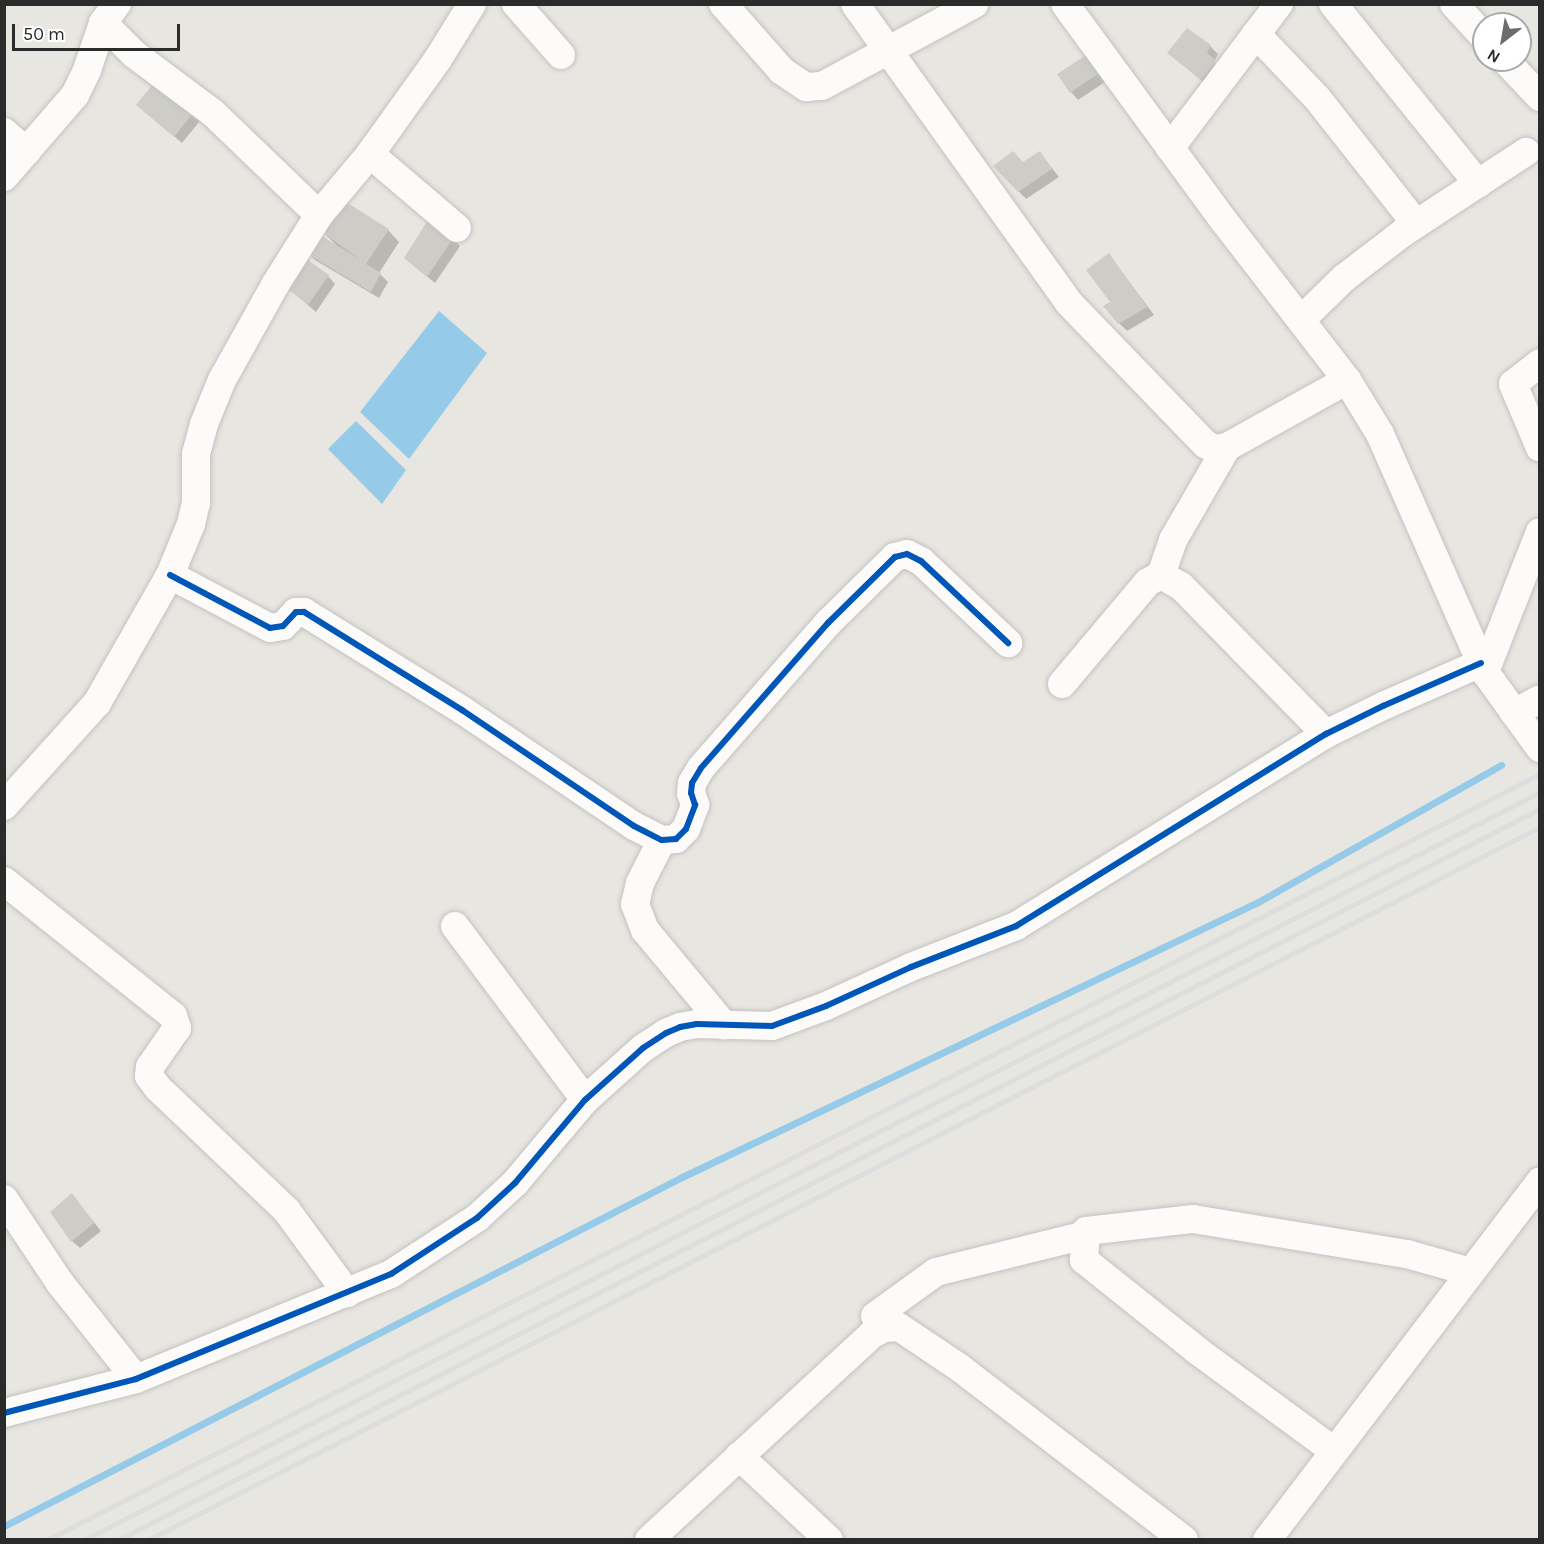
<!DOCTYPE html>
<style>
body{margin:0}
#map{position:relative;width:1544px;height:1544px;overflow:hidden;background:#e8e6e0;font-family:Karla,sans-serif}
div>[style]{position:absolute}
.water>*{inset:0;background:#95cae9}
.shadow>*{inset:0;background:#0003}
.stream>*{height:7px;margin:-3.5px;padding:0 3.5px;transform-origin:3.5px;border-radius:3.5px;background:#95cae9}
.building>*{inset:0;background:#cdccc7}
.roads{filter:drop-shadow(0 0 2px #c2c2c1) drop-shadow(0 0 2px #c2c2c1)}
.minor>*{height:28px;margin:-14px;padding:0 14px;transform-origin:14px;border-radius:14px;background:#fcfbfa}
.rail>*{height:4.5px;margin:-2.25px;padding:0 2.25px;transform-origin:2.25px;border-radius:2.25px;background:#dedede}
.cycleway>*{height:6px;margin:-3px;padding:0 3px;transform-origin:3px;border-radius:3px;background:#0057b8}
span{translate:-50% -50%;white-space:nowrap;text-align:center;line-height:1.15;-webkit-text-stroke:5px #fff;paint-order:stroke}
.frame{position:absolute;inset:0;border:6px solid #2b2b2b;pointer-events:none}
.north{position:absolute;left:1472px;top:12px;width:60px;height:60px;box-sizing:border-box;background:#fff;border:2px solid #aaa;border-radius:50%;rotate:211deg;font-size:16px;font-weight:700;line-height:24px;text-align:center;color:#2b2b2b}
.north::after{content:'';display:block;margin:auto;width:21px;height:27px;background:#6d6c6a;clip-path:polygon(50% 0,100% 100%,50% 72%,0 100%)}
.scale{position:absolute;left:12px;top:24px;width:168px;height:27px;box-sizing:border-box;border:3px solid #2b2b2b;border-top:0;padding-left:8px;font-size:18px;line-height:21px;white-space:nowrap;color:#2b2b2b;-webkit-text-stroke:4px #fff;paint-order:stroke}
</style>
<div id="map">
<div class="water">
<div style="clip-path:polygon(439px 311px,487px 353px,409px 459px,360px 412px)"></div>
<div style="clip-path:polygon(356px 421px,406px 470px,382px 504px,328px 449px)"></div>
</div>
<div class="shadow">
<div style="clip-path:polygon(1210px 46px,1218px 54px,1214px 62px,1222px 70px,1209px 87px,1169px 53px)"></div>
<div style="clip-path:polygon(1088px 56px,1105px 82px,1078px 100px,1071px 92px)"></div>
<div style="clip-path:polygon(138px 105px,204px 116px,182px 143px)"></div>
<div style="clip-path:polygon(1040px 153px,1059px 177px,1026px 199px,995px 166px,1023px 164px)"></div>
<div style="clip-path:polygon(320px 229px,388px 230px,399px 242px,379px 273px,388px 282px,379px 298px,315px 260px,308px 253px,337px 246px)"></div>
<div style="clip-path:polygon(453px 239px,460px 246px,435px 283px,414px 266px)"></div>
<div style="clip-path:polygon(1109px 255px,1154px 315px,1127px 331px,1119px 323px)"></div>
<div style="clip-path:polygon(328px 276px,335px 284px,316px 312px,283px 284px)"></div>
<div style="clip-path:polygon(72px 1195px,101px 1231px,80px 1248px,72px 1241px)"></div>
</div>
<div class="stream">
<div style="left:4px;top:1526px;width:763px;rotate:-27.24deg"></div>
<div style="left:682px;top:1177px;width:638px;rotate:-25.52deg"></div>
<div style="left:1258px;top:902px;width:279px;rotate:-29.4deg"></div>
</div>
<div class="building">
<div style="clip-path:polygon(1187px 28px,1211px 45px,1207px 53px,1216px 61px,1201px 80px,1167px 53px)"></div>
<div style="clip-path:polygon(1088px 54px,1098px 74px,1070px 93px,1057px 74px)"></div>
<div style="clip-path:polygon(158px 78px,197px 108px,174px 137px,136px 105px)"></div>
<div style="clip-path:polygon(1013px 151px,1023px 162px,1040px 151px,1052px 169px,1018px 192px,993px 166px)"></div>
<div style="clip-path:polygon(341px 199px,389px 229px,366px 264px,381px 273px,371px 292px,306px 253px,320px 235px,361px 260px,318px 229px)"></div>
<div style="clip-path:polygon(428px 220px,454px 237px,427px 277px,404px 258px)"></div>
<div style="clip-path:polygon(1109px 253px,1147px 307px,1118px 324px,1103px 306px,1110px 302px,1086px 270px)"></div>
<div style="clip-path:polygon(301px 255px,329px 275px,308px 305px,282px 284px)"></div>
<div style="clip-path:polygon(72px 1193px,94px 1223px,71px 1242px,50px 1212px)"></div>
</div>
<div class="roads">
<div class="minor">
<div style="left:516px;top:4px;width:68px;rotate:48.6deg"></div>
<div style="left:723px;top:4px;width:89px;rotate:48.6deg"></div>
<div style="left:782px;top:71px;width:29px;rotate:34deg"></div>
<div style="left:806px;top:87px;width:16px;rotate:-4deg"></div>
<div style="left:822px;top:86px;width:173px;rotate:-28.3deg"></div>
<div style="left:855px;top:4px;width:368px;rotate:54.4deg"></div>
<div style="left:1069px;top:303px;width:196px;rotate:46deg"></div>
<div style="left:1205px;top:444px;width:11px;rotate:27deg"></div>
<div style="left:1215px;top:449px;width:12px;rotate:-9deg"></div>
<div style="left:1227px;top:447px;width:137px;rotate:-29.2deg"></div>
<div style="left:1065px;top:4px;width:269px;rotate:53.8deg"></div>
<div style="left:1224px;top:221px;width:201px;rotate:52.3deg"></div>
<div style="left:1347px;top:380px;width:63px;rotate:58.6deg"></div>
<div style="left:1380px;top:434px;width:260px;rotate:66.2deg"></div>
<div style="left:1485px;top:672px;width:94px;rotate:54.1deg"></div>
<div style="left:1333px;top:4px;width:231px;rotate:51.1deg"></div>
<div style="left:1454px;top:4px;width:45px;rotate:47.7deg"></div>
<div style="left:103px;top:23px;width:44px;rotate:45deg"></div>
<div style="left:134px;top:54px;width:99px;rotate:36.8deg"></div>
<div style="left:213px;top:113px;width:147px;rotate:43.9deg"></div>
<div style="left:1256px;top:34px;width:88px;rotate:46.4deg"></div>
<div style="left:1317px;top:98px;width:160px;rotate:51.8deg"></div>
<div style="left:1505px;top:60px;width:51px;rotate:46.6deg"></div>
<div style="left:4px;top:132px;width:30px;rotate:41deg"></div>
<div style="left:1170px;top:148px;width:181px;rotate:-52.9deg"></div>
<div style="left:370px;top:154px;width:114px;rotate:40.4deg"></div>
<div style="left:4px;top:177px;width:108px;rotate:-49.1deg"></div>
<div style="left:75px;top:95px;width:28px;rotate:-64deg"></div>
<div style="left:87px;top:70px;width:50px;rotate:-71.2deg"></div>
<div style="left:103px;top:23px;width:24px;rotate:-54deg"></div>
<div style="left:1301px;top:320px;width:60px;rotate:-44.3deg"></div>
<div style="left:1344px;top:278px;width:76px;rotate:-37.5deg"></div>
<div style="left:1404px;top:232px;width:146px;rotate:-33.3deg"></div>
<div style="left:1540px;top:363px;width:34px;rotate:142deg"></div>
<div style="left:1513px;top:384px;width:69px;rotate:67.1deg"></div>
<div style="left:170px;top:575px;width:113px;rotate:27.9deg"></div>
<div style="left:270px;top:628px;width:13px;rotate:-9deg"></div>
<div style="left:283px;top:626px;width:19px;rotate:-47deg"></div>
<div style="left:296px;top:612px;width:8px"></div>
<div style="left:304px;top:612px;width:186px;rotate:31.8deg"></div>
<div style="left:462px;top:710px;width:207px;rotate:34deg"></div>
<div style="left:634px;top:826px;width:31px;rotate:27deg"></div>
<div style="left:662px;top:840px;width:14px;rotate:-4deg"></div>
<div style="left:676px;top:839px;width:14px;rotate:-45deg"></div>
<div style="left:686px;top:829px;width:26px;rotate:-69deg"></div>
<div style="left:695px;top:805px;width:13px;rotate:-108deg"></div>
<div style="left:691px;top:793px;width:10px;rotate:-84deg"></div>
<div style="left:692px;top:783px;width:17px;rotate:-59deg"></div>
<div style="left:701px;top:768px;width:193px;rotate:-48.8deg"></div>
<div style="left:828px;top:623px;width:94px;rotate:-44.6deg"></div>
<div style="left:895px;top:557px;width:12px;rotate:-14deg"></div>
<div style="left:907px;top:554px;width:16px;rotate:27deg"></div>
<div style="left:921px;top:561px;width:120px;rotate:43.3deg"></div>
<div style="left:1161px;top:575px;width:37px;rotate:-71deg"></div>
<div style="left:1173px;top:540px;width:108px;rotate:-59.9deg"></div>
<div style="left:1485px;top:672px;width:150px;rotate:-68.6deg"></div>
<div style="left:1062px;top:684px;width:133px;rotate:-49.9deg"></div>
<div style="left:1148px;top:582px;width:15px;rotate:-28deg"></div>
<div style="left:1161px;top:575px;width:23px;rotate:29deg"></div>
<div style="left:1181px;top:586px;width:207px;rotate:45.6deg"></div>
<div style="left:1514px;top:713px;width:30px;rotate:-28deg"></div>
<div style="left:4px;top:806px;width:139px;rotate:-47.9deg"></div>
<div style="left:97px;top:703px;width:147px;rotate:-60.3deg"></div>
<div style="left:170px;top:575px;width:55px;rotate:-67.6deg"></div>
<div style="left:191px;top:524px;width:22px;rotate:-77deg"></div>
<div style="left:196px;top:503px;width:49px;rotate:-90deg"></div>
<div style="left:196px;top:454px;width:31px;rotate:-75deg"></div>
<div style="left:204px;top:424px;width:48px;rotate:-67.8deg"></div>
<div style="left:222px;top:380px;width:109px;rotate:-60.8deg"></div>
<div style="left:275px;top:285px;width:83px;rotate:-57.8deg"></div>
<div style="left:319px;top:215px;width:80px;rotate:-50.1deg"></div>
<div style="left:370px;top:154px;width:117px;rotate:-54.4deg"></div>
<div style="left:438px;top:59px;width:65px;rotate:-58.3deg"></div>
<div style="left:662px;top:840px;width:48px;rotate:117.1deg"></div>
<div style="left:640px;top:883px;width:22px;rotate:103deg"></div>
<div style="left:635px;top:904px;width:28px;rotate:69deg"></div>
<div style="left:645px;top:930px;width:124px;rotate:50.3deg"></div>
<div style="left:4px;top:881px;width:216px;rotate:38.6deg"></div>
<div style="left:173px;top:1016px;width:13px;rotate:72deg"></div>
<div style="left:177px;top:1028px;width:47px;rotate:124.7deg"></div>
<div style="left:150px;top:1067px;width:9px;rotate:96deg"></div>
<div style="left:149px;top:1076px;width:15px;rotate:53deg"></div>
<div style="left:158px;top:1088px;width:178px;rotate:43.6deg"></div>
<div style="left:287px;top:1211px;width:102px;rotate:53.8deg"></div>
<div style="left:455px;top:926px;width:217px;rotate:53.2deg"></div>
<div style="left:4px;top:1199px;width:101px;rotate:56.3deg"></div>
<div style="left:60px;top:1283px;width:122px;rotate:51.6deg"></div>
<div style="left:875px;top:1316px;width:75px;rotate:-35.8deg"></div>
<div style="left:936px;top:1272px;width:154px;rotate:-13.9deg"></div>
<div style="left:4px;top:1413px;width:136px;rotate:-14.4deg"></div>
<div style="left:136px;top:1379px;width:276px;rotate:-22.4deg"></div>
<div style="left:391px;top:1274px;width:103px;rotate:-33.1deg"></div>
<div style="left:477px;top:1218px;width:52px;rotate:-42.6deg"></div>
<div style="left:515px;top:1183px;width:109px;rotate:-49.9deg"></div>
<div style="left:585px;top:1100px;width:78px;rotate:-41.9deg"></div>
<div style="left:643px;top:1048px;width:27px;rotate:-33deg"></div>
<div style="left:666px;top:1033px;width:15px;rotate:-23deg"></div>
<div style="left:680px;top:1027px;width:17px;rotate:-10deg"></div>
<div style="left:697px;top:1024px;width:75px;rotate:1.5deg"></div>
<div style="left:772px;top:1026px;width:58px;rotate:-20.3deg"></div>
<div style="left:826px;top:1006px;width:94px;rotate:-24.6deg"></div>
<div style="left:911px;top:967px;width:113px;rotate:-21.3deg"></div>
<div style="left:1016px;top:926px;width:365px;rotate:-31.8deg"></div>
<div style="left:1326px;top:734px;width:64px;rotate:-26.2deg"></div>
<div style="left:1383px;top:706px;width:107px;rotate:-23.7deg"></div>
<div style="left:1334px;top:1451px;width:169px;rotate:-143.7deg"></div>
<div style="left:1198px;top:1351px;width:146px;rotate:-141.4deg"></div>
<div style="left:1084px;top:1260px;width:29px;rotate:-86deg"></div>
<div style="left:1086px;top:1231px;width:108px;rotate:-6.4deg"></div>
<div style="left:1193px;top:1219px;width:217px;rotate:9.3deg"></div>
<div style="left:1407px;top:1254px;width:66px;rotate:15.9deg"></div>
<div style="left:739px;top:1456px;width:123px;rotate:43deg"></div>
<div style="left:649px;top:1540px;width:302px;rotate:-42.7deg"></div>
<div style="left:871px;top:1335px;width:15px;rotate:-28deg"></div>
<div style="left:884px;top:1328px;width:15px;rotate:-4deg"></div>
<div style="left:899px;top:1327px;width:73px;rotate:33.9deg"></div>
<div style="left:960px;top:1368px;width:282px;rotate:37.5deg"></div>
<div style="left:1267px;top:1540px;width:451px;rotate:-52.7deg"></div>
</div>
</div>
<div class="rail">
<div style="left:47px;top:1540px;width:1678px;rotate:-27.16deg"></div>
<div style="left:84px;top:1540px;width:1637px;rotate:-27.19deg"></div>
<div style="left:118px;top:1540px;width:1599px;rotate:-27.21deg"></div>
<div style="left:148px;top:1540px;width:1564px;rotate:-27.12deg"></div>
</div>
<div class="cycleway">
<div style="left:170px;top:575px;width:113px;rotate:27.9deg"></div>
<div style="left:270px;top:628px;width:13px;rotate:-9deg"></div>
<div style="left:283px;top:626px;width:19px;rotate:-47deg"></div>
<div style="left:296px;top:612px;width:8px"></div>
<div style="left:304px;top:612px;width:186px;rotate:31.8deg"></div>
<div style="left:462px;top:710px;width:207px;rotate:34deg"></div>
<div style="left:634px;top:826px;width:31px;rotate:27deg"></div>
<div style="left:662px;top:840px;width:14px;rotate:-4deg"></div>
<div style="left:676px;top:839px;width:14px;rotate:-45deg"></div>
<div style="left:686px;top:829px;width:26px;rotate:-69deg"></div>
<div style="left:695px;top:805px;width:13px;rotate:-108deg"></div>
<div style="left:691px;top:793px;width:10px;rotate:-84deg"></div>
<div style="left:692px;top:783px;width:17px;rotate:-59deg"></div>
<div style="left:701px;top:768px;width:193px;rotate:-48.8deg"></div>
<div style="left:828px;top:623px;width:94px;rotate:-44.6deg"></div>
<div style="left:895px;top:557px;width:12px;rotate:-14deg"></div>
<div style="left:907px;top:554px;width:16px;rotate:27deg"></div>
<div style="left:921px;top:561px;width:120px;rotate:43.3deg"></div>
<div style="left:4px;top:1413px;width:136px;rotate:-14.4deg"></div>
<div style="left:136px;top:1379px;width:276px;rotate:-22.4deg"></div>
<div style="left:391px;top:1274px;width:103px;rotate:-33.1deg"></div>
<div style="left:477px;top:1218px;width:52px;rotate:-42.6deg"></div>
<div style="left:515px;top:1183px;width:109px;rotate:-49.9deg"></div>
<div style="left:585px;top:1100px;width:78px;rotate:-41.9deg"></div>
<div style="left:643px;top:1048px;width:27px;rotate:-33deg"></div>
<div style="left:666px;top:1033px;width:15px;rotate:-23deg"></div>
<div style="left:680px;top:1027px;width:17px;rotate:-10deg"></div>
<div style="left:697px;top:1024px;width:75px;rotate:1.5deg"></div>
<div style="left:772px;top:1026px;width:58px;rotate:-20.3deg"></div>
<div style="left:826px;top:1006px;width:94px;rotate:-24.6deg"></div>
<div style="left:911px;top:967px;width:113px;rotate:-21.3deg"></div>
<div style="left:1016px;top:926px;width:365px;rotate:-31.8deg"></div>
<div style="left:1326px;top:734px;width:64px;rotate:-26.2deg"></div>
<div style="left:1383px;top:706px;width:107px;rotate:-23.7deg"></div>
</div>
<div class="frame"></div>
<div class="north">N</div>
<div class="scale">50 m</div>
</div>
